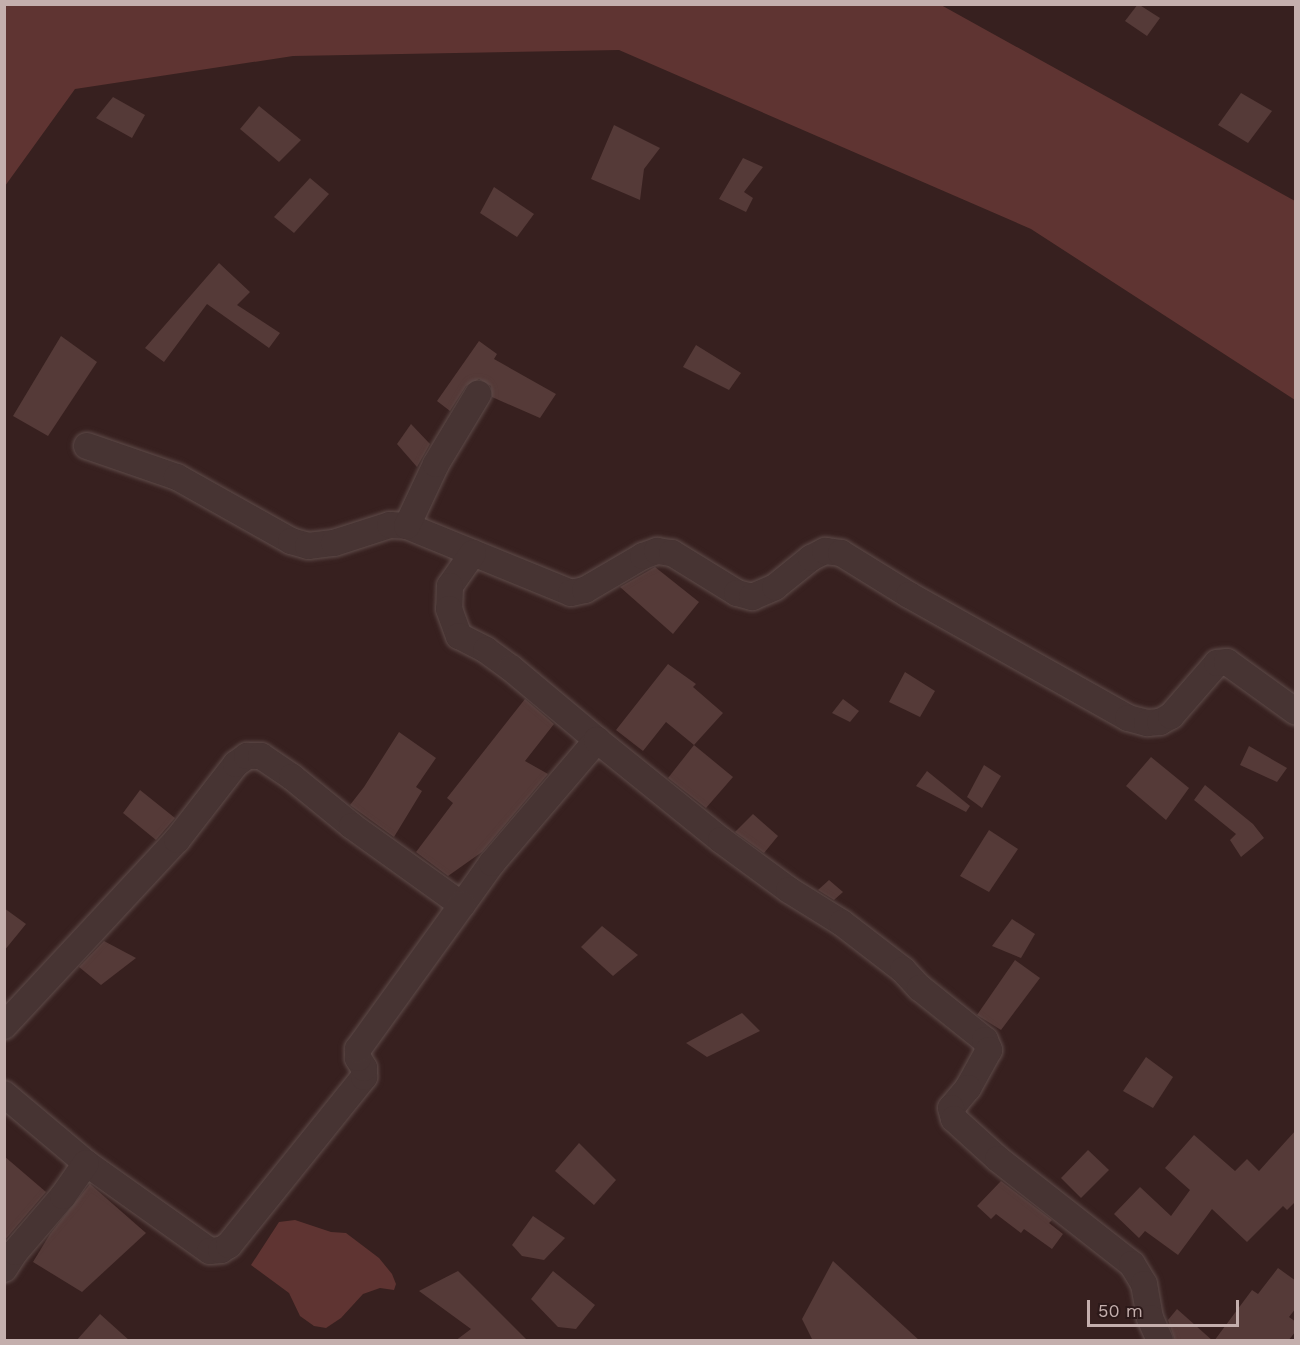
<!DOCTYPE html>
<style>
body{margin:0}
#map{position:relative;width:1300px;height:1345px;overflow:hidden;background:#37201f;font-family:"Work Sans",sans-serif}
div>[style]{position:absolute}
.water>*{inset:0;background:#5f3432}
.building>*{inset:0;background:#553a38}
.roads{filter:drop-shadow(0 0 2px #5f4c4a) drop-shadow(0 0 2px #5f4c4a)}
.minor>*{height:26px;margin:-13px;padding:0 13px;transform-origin:13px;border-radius:13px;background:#473433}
span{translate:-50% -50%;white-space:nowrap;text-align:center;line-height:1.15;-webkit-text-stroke:5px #2c1919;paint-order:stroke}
.frame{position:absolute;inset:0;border:6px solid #c4afad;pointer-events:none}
.scale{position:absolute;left:1087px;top:1300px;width:152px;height:27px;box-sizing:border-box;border:3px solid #c4afad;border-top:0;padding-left:8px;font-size:18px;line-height:21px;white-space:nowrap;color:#c4afad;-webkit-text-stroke:4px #2c1919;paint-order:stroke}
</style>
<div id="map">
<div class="water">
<div style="clip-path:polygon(5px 4px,941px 5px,1295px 201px,1295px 400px,1031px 229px,619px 50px,293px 56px,75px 89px,5px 186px)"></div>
<div style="clip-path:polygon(295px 1220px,331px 1232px,346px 1233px,379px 1258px,392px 1274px,396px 1284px,394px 1290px,380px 1288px,363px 1294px,341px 1318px,326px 1328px,314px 1326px,300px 1316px,289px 1293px,251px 1265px,279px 1222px)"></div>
</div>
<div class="building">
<div style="clip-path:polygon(1138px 4px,1160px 18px,1147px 36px,1125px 21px)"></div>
<div style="clip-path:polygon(1241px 93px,1272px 111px,1248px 143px,1218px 125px)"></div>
<div style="clip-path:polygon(113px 97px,145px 115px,132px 138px,96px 118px)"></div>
<div style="clip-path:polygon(259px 106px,301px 140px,279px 162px,240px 129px)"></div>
<div style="clip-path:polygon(614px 125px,660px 148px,644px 169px,640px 200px,591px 179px)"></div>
<div style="clip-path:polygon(743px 158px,763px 167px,744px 192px,753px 198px,746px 212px,719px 199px)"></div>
<div style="clip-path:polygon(310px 178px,329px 194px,294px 233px,274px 217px)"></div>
<div style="clip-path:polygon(494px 187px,534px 214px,517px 237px,480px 213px)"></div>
<div style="clip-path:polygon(219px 263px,250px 292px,237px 305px,280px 333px,269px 348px,207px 304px,164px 362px,145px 348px)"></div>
<div style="clip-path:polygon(61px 336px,97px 362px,48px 436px,13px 416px)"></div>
<div style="clip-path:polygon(479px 341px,497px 354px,494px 359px,556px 394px,540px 418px,492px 397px,491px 386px,479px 379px,466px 386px,450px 411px,437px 401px)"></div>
<div style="clip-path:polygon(696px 345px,741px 373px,729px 390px,683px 367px)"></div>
<div style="clip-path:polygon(411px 424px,430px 444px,417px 467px,397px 444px)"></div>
<div style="clip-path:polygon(655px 567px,699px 602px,673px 634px,620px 587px)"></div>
<div style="clip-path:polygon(668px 664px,696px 684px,693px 687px,723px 713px,694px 745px,666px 722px,643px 751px,616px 730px)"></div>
<div style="clip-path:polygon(905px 672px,935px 691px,920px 717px,889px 702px)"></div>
<div style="clip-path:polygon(525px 699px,554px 724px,525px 761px,548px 774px,482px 852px,448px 876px,416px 852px,453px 803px,447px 798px)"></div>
<div style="clip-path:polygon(843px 699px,859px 711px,850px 722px,832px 713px)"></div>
<div style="clip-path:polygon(399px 732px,436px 758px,416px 787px,422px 791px,394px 837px,350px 805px,364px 787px)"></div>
<div style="clip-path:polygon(694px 745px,733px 777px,706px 808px,668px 778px)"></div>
<div style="clip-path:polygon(1249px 746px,1287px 768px,1277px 782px,1240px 765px)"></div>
<div style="clip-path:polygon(1151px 757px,1189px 788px,1166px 820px,1126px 786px)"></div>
<div style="clip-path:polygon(984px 765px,1001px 776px,982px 808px,967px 797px)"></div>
<div style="clip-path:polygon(927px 771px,970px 806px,966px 812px,916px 786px)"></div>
<div style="clip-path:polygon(1205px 785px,1253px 824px,1264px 838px,1241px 857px,1230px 840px,1236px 834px,1194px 800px)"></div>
<div style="clip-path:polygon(140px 790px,175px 818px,156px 840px,123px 813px)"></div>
<div style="clip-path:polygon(753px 814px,778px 836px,764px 853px,735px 832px)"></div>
<div style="clip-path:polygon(989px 830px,1018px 849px,989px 892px,960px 876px)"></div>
<div style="clip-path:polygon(829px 880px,843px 892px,834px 900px,818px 890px)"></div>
<div style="clip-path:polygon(4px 908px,26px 924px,4px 951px)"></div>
<div style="clip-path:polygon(1012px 919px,1035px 934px,1021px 958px,992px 946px)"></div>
<div style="clip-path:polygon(602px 926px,638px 955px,613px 976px,581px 947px)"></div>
<div style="clip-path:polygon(104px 941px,136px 958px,101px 985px,79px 967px)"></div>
<div style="clip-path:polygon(1015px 960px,1040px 978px,1001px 1030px,977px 1015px)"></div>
<div style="clip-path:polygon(742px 1013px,760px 1031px,707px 1057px,686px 1043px)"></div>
<div style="clip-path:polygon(1146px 1057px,1173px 1077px,1153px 1108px,1123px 1091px)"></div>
<div style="clip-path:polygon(1296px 1130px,1296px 1201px,1287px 1210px,1283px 1206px,1247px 1242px,1212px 1209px,1178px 1255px,1145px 1231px,1139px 1238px,1114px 1214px,1140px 1187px,1171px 1216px,1190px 1190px,1165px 1168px,1194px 1135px,1235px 1171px,1247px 1159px,1259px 1171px)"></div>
<div style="clip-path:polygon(579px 1143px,616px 1180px,594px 1205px,555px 1171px)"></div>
<div style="clip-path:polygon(1088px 1150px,1109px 1170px,1081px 1198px,1061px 1178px)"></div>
<div style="clip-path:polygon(4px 1156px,46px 1192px,4px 1241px)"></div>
<div style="clip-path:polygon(1001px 1181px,1052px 1220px,1049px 1223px,1063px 1234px,1052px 1249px,1024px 1229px,1021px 1233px,996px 1214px,991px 1219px,977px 1206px)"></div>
<div style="clip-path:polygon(90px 1184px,146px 1233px,82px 1292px,33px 1262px,50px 1234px)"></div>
<div style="clip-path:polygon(533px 1216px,565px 1238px,544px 1260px,522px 1256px,512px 1245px)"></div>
<div style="clip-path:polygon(833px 1261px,920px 1341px,813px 1341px,802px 1319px)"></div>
<div style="clip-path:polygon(1278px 1268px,1296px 1281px,1296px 1308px,1289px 1317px,1296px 1322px,1296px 1331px,1288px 1341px,1214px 1341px,1252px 1290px,1258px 1294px)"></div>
<div style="clip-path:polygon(458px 1271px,528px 1341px,455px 1341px,471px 1329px,419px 1291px)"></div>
<div style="clip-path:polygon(553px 1271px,595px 1305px,576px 1329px,558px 1327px,531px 1299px)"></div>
<div style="clip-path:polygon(1177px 1309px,1213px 1341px,1175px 1341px,1168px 1320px)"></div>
<div style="clip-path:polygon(100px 1314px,130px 1341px,76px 1341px)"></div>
</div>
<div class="roads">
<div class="minor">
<div style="left:87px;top:446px;width:95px;rotate:19deg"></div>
<div style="left:177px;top:477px;width:131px;rotate:29.3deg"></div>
<div style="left:291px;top:541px;width:18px;rotate:16deg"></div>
<div style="left:308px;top:546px;width:26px;rotate:-7deg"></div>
<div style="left:334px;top:543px;width:59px;rotate:-17.8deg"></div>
<div style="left:390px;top:525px;width:17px;rotate:3deg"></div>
<div style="left:407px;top:526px;width:177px;rotate:22.2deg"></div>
<div style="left:571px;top:593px;width:14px;rotate:-12deg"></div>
<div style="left:585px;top:590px;width:67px;rotate:-30.4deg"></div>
<div style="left:643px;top:556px;width:15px;rotate:-20deg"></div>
<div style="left:657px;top:551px;width:15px;rotate:8deg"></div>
<div style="left:672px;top:553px;width:76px;rotate:31.6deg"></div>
<div style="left:737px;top:593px;width:16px;rotate:15deg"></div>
<div style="left:752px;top:597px;width:25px;rotate:-23deg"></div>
<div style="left:775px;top:587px;width:46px;rotate:-38.9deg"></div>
<div style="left:811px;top:558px;width:16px;rotate:-27deg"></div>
<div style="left:825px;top:551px;width:16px;rotate:7deg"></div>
<div style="left:841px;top:553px;width:80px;rotate:31.7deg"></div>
<div style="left:909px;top:595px;width:251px;rotate:29.3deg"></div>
<div style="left:1128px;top:718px;width:20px;rotate:15deg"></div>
<div style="left:1147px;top:723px;width:13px;rotate:-4deg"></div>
<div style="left:1160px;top:722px;width:13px;rotate:-29deg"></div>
<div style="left:1171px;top:716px;width:70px;rotate:-49deg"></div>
<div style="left:1217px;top:663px;width:10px;rotate:-6deg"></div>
<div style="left:1227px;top:662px;width:85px;rotate:35.9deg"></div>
<div style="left:407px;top:526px;width:68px;rotate:-64.9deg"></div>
<div style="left:436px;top:464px;width:82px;rotate:-59deg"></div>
<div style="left:473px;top:553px;width:40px;rotate:124.9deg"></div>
<div style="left:450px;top:586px;width:23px;rotate:92deg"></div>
<div style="left:449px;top:609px;width:29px;rotate:70deg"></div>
<div style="left:459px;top:636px;width:30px;rotate:27deg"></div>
<div style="left:486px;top:650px;width:31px;rotate:36deg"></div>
<div style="left:511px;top:668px;width:112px;rotate:39.9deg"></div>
<div style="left:4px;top:1026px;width:254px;rotate:-47.1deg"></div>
<div style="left:177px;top:840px;width:96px;rotate:-52.2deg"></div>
<div style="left:236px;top:764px;width:14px;rotate:-36deg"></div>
<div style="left:247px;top:756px;width:14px"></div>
<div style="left:261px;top:756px;width:37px;rotate:34deg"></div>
<div style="left:292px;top:777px;width:77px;rotate:39.2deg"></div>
<div style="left:352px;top:826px;width:135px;rotate:35.7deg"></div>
<div style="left:462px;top:905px;width:52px;rotate:-54.5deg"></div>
<div style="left:492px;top:863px;width:162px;rotate:-49.5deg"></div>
<div style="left:597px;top:740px;width:159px;rotate:38.9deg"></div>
<div style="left:721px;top:840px;width:84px;rotate:36.3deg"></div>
<div style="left:789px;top:890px;width:62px;rotate:31.9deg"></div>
<div style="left:842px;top:923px;width:77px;rotate:37.6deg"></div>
<div style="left:903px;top:970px;width:25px;rotate:47deg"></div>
<div style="left:920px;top:988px;width:83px;rotate:38.7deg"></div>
<div style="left:985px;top:1040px;width:11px;rotate:68deg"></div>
<div style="left:989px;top:1050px;width:43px;rotate:118.9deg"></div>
<div style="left:968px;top:1088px;width:26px;rotate:130deg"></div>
<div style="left:951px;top:1108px;width:11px;rotate:75deg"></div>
<div style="left:954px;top:1119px;width:59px;rotate:42.3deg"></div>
<div style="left:998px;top:1159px;width:170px;rotate:38.1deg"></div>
<div style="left:1132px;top:1264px;width:23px;rotate:59deg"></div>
<div style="left:1144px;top:1284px;width:35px;rotate:80deg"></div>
<div style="left:1150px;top:1318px;width:24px;rotate:66deg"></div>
<div style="left:4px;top:1094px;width:107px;rotate:40.1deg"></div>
<div style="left:86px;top:1163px;width:152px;rotate:35.4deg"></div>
<div style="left:210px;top:1251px;width:11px;rotate:-5deg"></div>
<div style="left:221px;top:1250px;width:9px;rotate:-32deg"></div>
<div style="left:229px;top:1245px;width:216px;rotate:-51.2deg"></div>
<div style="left:364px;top:1077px;width:9px;rotate:-90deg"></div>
<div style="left:364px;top:1068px;width:12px;rotate:-121deg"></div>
<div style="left:358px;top:1058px;width:9px;rotate:-90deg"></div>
<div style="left:358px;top:1049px;width:178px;rotate:-54.2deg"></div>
<div style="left:4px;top:1269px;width:20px;rotate:-57deg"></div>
<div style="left:15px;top:1252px;width:74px;rotate:-49.4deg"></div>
<div style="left:63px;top:1196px;width:40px;rotate:-55.1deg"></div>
</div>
</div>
<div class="frame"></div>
<div class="scale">50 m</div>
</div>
